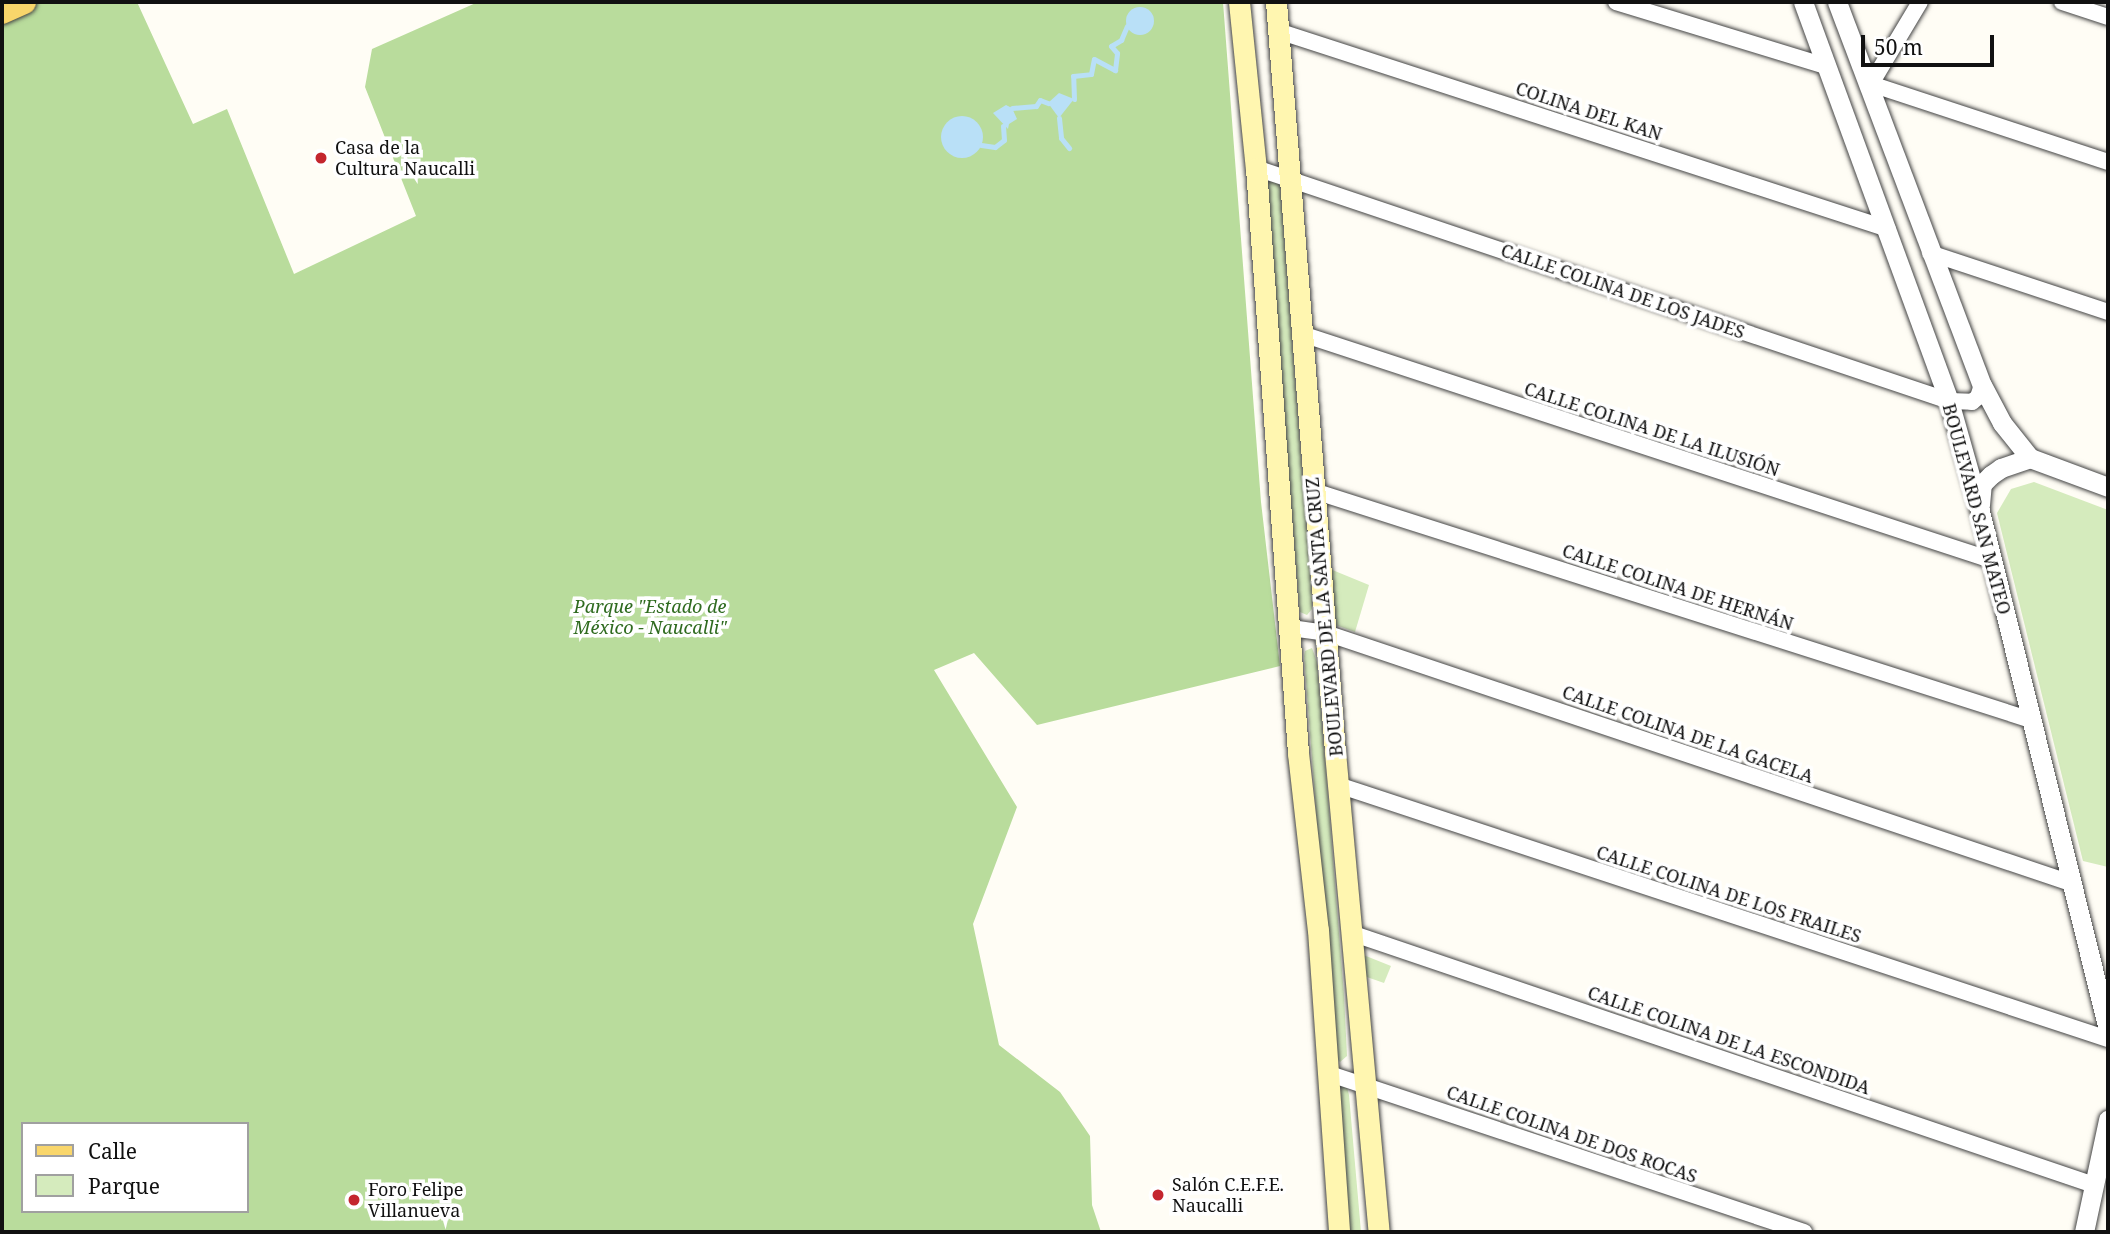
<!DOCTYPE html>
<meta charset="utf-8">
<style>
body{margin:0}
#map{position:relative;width:2110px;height:1234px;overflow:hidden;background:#fffdf5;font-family:"Noto Serif",serif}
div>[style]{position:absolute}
.green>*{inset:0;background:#d5ebbd}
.forest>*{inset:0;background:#b9dc9c}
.water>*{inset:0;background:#b9e0f7}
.round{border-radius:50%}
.stream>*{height:5px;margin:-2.5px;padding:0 2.5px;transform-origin:2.5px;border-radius:2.5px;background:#b9e0f7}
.roads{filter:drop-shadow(0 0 2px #444) drop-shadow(0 0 2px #444)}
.minor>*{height:16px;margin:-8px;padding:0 8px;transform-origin:8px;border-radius:8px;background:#fff}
.tertiary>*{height:19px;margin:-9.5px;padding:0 9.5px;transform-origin:9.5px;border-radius:9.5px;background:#fff}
.secondary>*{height:21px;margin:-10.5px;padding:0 10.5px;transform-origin:10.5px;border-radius:10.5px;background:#fff6b0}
.primary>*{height:24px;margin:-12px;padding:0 12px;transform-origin:12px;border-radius:12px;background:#f9d66b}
.dots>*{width:19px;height:19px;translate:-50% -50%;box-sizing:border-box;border:4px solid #fff;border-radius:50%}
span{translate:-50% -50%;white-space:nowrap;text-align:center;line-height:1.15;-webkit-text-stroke:7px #fff;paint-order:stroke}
.street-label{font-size:18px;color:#111}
.poi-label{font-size:18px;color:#111}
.left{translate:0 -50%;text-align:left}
.park-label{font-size:18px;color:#2f6b1f;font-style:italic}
.frame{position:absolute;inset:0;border:4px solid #111;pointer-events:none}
.legend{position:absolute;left:21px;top:1122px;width:228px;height:91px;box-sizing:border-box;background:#fff;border:2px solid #a0a0a0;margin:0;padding:9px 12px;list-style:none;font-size:21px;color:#111}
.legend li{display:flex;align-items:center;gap:14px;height:35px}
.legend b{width:35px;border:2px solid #a0a0a0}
.scale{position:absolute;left:1861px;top:35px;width:133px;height:32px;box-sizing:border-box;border:4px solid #111;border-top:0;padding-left:9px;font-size:21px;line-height:24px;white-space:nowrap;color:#111;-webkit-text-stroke:5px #fff;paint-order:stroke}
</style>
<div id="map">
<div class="green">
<div style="clip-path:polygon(1277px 181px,1280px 185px,1312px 598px,1312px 609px,1307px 615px,1300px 612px,1267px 224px,1265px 182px)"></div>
<div style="clip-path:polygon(2034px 482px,2108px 510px,2108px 867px,2083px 861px,1997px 513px,2011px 489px)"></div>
<div style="clip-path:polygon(1330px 569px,1369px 585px,1355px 632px,1336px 625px)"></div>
<div style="clip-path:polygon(1312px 648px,1317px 662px,1344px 995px,1347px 1056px,1340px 1062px,1335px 1056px,1306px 681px,1304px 656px,1305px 651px)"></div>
<div style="clip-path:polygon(1361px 954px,1391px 966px,1384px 983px,1364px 976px)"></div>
<div style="clip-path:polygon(1340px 1085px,1347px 1087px,1349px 1095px,1361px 1232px,1349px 1232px)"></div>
</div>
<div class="forest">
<div style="clip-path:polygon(evenodd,38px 2px,137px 2px,193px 124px,227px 109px,294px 274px,416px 216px,365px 87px,372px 49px,478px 2px,1223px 2px,1261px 502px,1280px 666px,1037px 725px,974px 653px,934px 670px,1017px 807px,973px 924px,999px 1045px,1060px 1092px,1090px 1136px,1092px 1205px,1101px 1232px,2px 1232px,2px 20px,38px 2px,23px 1124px,247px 1124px,247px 1211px,23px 1211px,23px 1124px)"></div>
</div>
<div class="water">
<div class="round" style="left:1126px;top:7px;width:28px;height:28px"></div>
<div style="clip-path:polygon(1059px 93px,1074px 99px,1059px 118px,1048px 103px)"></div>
<div style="clip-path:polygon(1006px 105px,1012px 108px,1017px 119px,1009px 124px,1008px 129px,993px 113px)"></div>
<div class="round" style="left:941px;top:116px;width:42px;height:42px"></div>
</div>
<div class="stream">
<div style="left:1074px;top:99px;width:23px;rotate:-92deg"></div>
<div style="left:1073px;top:76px;width:18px;rotate:-6deg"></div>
<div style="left:1091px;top:74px;width:15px;rotate:-79deg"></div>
<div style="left:1094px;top:59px;width:24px;rotate:28deg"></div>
<div style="left:1115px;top:70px;width:17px;rotate:-83deg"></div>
<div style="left:1117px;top:53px;width:9px;rotate:-131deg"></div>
<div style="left:1111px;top:46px;width:12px;rotate:-31deg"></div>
<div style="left:1121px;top:40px;width:15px;rotate:-67deg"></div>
<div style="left:1012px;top:108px;width:24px;rotate:-5deg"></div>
<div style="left:1036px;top:106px;width:7px;rotate:-56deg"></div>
<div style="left:1040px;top:100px;width:9px;rotate:21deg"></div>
<div style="left:1059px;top:118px;width:20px;rotate:84deg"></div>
<div style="left:1061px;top:138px;width:13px;rotate:51deg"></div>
<div style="left:981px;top:145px;width:14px;rotate:8deg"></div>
<div style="left:995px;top:147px;width:11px;rotate:-38deg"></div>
<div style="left:1004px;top:140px;width:14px;rotate:-94deg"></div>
</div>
<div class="roads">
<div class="minor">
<div style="left:1616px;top:2px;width:222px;rotate:17deg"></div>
<div style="left:1920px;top:2px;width:96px;rotate:120.9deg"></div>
<div style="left:1871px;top:84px;width:250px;rotate:18.2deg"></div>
<div style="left:2062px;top:2px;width:48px;rotate:18.1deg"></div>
<div style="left:1278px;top:31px;width:641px;rotate:17.98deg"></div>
<div style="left:1256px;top:168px;width:731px;rotate:18.58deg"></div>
<div style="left:1949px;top:401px;width:23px;rotate:2deg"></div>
<div style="left:1972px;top:402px;width:8px;rotate:-40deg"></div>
<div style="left:1978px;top:397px;width:13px;rotate:-72deg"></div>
<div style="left:1930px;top:253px;width:188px;rotate:18.3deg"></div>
<div style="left:1302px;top:334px;width:725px;rotate:18.16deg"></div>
<div style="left:1314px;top:491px;width:753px;rotate:17.71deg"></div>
<div style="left:1291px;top:628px;width:35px;rotate:8deg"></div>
<div style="left:1326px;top:633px;width:786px;rotate:18.55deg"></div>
<div style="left:1338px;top:785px;width:811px;rotate:18.26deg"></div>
<div style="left:1351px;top:933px;width:785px;rotate:18.74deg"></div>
<div style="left:1327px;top:1073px;width:503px;rotate:18.43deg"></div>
</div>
<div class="tertiary">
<div style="left:1803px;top:2px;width:425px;rotate:69.9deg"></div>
<div style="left:1949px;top:401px;width:110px;rotate:74.2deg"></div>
<div style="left:1979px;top:507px;width:539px;rotate:76.14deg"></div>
<div style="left:1837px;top:2px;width:410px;rotate:69.3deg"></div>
<div style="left:1982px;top:385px;width:43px;rotate:62.2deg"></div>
<div style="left:2002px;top:423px;width:45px;rotate:51.3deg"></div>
<div style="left:1980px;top:505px;width:21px;rotate:-85deg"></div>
<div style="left:1982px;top:484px;width:13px;rotate:-45deg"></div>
<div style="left:1991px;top:475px;width:12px;rotate:-35deg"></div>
<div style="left:2001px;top:468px;width:31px;rotate:-19deg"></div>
<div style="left:2030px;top:458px;width:83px;rotate:20.4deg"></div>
<div style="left:2084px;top:1232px;width:115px;rotate:-77.9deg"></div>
</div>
<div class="secondary">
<div style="left:1239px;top:2px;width:167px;rotate:84.2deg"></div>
<div style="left:1256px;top:168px;width:587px;rotate:85.89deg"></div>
<div style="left:1298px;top:753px;width:178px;rotate:83.6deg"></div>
<div style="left:1318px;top:930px;width:303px;rotate:86deg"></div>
<div style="left:1276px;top:2px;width:752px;rotate:85.5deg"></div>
<div style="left:1335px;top:752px;width:482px;rotate:84.8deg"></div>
</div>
<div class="primary">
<div style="left:2px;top:12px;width:24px;rotate:-24deg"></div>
</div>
</div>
<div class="dots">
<div style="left:321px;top:158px;background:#c4262e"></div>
<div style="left:1158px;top:1195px;background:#c4262e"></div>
<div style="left:354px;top:1200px;background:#c4262e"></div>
</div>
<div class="street-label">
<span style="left:1589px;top:111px;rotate:18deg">COLINA DEL KAN</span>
<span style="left:1623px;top:291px;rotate:19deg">CALLE COLINA DE LOS JADES</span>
<span style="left:1652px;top:429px;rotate:18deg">CALLE COLINA DE LA ILUSIÓN</span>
<span style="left:1977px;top:509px;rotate:75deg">BOULEVARD SAN MATEO</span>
<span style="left:1678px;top:587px;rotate:18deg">CALLE COLINA DE HERNÁN</span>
<span style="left:1324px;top:617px;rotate:-95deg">BOULEVARD DE LA SANTA CRUZ</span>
<span style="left:1688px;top:734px;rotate:19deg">CALLE COLINA DE LA GACELA</span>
<span style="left:1729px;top:894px;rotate:18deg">CALLE COLINA DE LOS FRAILES</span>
<span style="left:1729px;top:1040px;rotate:19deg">CALLE COLINA DE LA ESCONDIDA</span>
<span style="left:1572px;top:1134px;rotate:19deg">CALLE COLINA DE DOS ROCAS</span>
</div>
<div class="poi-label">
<span class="left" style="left:335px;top:158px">Casa de la<br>Cultura Naucalli</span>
<span class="left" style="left:1172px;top:1195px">Salón C.E.F.E.<br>Naucalli</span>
<span class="left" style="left:368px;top:1200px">Foro Felipe<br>Villanueva</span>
</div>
<div class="park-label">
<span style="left:650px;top:617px">Parque "Estado de<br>México - Naucalli"</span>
</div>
<div class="frame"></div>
<ul class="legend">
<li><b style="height:9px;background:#f9d66b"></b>Calle</li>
<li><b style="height:19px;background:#d5ebbd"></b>Parque</li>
</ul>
<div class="scale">50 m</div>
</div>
